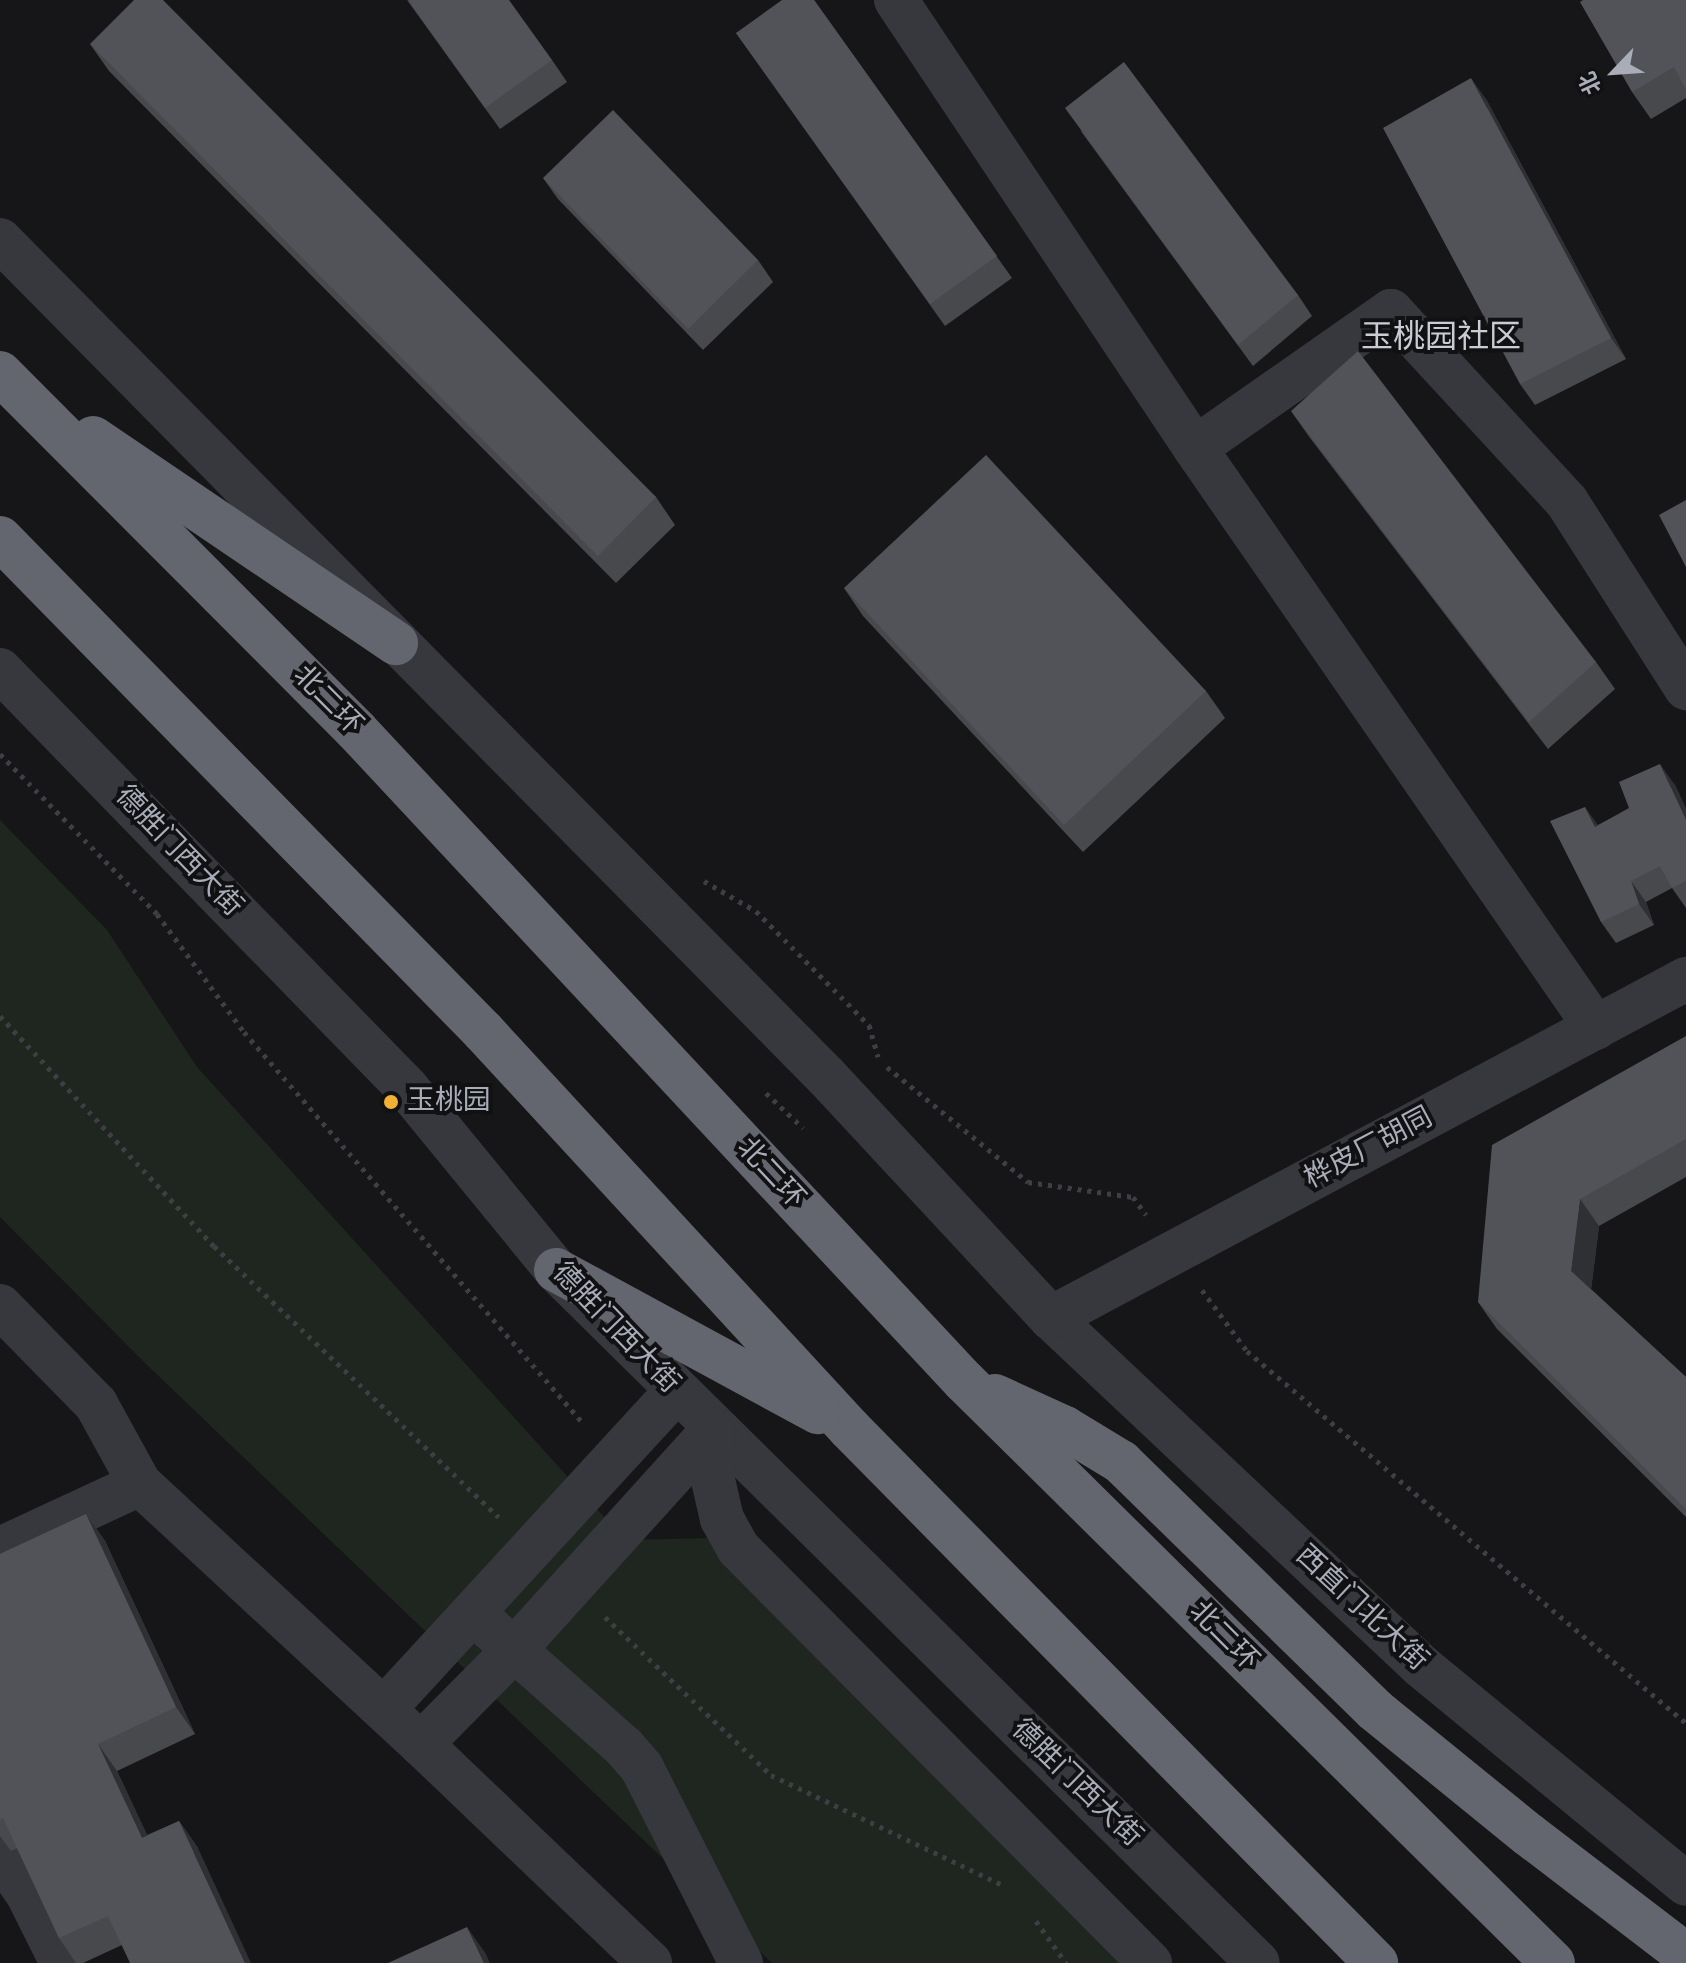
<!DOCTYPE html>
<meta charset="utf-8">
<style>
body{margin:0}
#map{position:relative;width:1686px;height:1963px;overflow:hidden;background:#161618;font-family:Overpass,"Noto Sans SC",sans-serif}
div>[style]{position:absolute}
.green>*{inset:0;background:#1e261f}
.path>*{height:5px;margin-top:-2.5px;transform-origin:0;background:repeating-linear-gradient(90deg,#3d3f44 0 4px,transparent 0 10px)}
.minor>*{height:44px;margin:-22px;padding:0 22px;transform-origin:22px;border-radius:22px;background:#37383d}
.highway>*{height:44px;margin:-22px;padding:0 22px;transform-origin:22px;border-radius:22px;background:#63666e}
.wall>*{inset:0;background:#47494d}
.shaded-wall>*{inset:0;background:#2f3033}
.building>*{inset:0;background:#525359}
.dots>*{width:22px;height:22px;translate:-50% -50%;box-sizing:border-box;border:4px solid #111113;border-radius:50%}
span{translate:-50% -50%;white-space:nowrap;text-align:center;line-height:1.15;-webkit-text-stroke:8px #111113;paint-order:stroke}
.street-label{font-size:28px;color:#a8adb8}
.poi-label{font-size:28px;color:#a8adb8}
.left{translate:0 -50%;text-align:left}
.quarter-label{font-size:32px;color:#c9ccd4}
.north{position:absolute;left:1574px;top:32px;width:80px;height:80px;-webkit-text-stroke:6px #111113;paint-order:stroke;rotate:245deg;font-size:22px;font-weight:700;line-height:32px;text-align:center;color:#a8adb8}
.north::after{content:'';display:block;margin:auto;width:28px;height:36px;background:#a8adb8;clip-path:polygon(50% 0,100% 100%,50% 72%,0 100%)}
</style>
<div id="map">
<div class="green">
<div style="clip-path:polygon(0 820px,107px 930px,197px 1067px,625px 1540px,711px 1538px,1124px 1963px,772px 1963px,146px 1364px,0 1217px)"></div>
</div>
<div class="path">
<div style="left:0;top:754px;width:224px;rotate:45.5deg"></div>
<div style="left:157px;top:914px;width:147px;rotate:53.6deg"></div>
<div style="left:244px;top:1032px;width:516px;rotate:49.09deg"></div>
<div style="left:704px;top:881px;width:60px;rotate:30deg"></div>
<div style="left:756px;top:911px;width:161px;rotate:45.3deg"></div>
<div style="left:869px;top:1025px;width:33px;rotate:74deg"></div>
<div style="left:0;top:1016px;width:314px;rotate:47.1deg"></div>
<div style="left:214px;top:1246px;width:393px;rotate:43.6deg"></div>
<div style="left:887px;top:1067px;width:182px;rotate:39.2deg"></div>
<div style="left:1028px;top:1182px;width:106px;rotate:8.1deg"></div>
<div style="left:1133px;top:1197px;width:22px;rotate:54deg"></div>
<div style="left:766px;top:1093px;width:51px;rotate:43.4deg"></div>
<div style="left:1202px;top:1290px;width:76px;rotate:53.6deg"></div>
<div style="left:1247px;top:1351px;width:575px;rotate:40.28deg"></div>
<div style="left:605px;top:1617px;width:229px;rotate:43.6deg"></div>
<div style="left:771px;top:1775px;width:257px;rotate:25.4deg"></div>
<div style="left:1036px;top:1921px;width:52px;rotate:54.5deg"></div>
</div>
<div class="minor">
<div style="left:896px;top:0;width:539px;rotate:56.28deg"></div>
<div style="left:1195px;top:448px;width:705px;rotate:55.34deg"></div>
<div style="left:0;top:240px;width:1174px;rotate:45.35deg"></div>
<div style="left:825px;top:1075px;width:332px;rotate:47.1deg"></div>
<div style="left:1051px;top:1318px;width:508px;rotate:43.24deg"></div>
<div style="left:1421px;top:1666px;width:343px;rotate:39.4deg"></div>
<div style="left:1195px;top:448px;width:239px;rotate:-35deg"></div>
<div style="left:1391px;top:311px;width:260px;rotate:47.3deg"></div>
<div style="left:1567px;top:502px;width:221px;rotate:57.4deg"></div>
<div style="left:0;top:670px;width:583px;rotate:45.76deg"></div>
<div style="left:407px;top:1088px;width:235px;rotate:50.7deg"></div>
<div style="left:556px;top:1270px;width:986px;rotate:44.63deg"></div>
<div style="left:0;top:1306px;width:137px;rotate:45.6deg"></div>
<div style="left:96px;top:1404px;width:91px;rotate:61.2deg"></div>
<div style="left:1051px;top:1318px;width:720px;rotate:-28.1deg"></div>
<div style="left:714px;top:1429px;width:51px;rotate:91.1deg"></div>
<div style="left:713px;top:1480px;width:40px;rotate:77deg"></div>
<div style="left:722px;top:1519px;width:33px;rotate:61deg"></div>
<div style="left:738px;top:1548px;width:585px;rotate:45.21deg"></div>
<div style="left:0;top:1549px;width:154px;rotate:-24.9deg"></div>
<div style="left:140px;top:1484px;width:383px;rotate:42.8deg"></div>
<div style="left:421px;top:1744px;width:317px;rotate:43.7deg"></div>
<div style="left:473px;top:1613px;width:202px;rotate:41.6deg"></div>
<div style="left:624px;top:1747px;width:28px;rotate:49deg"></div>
<div style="left:642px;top:1768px;width:219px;rotate:63.1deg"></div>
<div style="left:384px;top:1709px;width:431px;rotate:-47.4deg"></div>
<div style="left:421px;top:1744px;width:132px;rotate:-45.3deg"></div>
<div style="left:514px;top:1650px;width:298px;rotate:-47.9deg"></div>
<div style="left:0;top:1855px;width:47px;rotate:54.6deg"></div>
<div style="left:27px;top:1893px;width:78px;rotate:63.4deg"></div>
</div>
<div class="highway">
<div style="left:0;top:373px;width:504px;rotate:45.08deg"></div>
<div style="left:356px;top:730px;width:891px;rotate:46.96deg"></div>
<div style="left:964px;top:1381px;width:828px;rotate:44.66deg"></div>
<div style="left:93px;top:438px;width:366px;rotate:34.1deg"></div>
<div style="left:0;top:538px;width:690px;rotate:45.59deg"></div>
<div style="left:483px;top:1031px;width:541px;rotate:47.32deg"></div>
<div style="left:850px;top:1429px;width:750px;rotate:45.43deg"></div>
<div style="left:556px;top:1270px;width:298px;rotate:28.5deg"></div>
<div style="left:995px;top:1396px;width:77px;rotate:24.6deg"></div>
<div style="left:1065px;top:1428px;width:66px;rotate:31.3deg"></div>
<div style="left:1121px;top:1462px;width:355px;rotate:44.3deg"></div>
<div style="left:1375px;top:1710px;width:198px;rotate:39.1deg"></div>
<div style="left:1529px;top:1835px;width:198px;rotate:37.4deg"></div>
</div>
<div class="wall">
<div style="clip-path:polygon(407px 0,552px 60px,567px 82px,500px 129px)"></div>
<div style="clip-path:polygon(814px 0,1012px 278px,945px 326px,736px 33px)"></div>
<div style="clip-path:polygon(1686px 0,1686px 98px,1651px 119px,1632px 92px)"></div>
<div style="clip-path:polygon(90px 44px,656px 497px,675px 525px,616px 583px,109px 71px)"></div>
<div style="clip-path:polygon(1486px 99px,1626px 359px,1535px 405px,1520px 384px)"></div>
<div style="clip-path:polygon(1080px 130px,1298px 295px,1312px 316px,1253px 366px)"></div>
<div style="clip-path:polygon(543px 178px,758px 260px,773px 282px,703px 350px,558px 199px)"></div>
<div style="clip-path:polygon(1291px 411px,1596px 662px,1615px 689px,1548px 749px,1310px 438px)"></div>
<div style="clip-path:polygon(844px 588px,1206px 691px,1225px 718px,1083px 852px,863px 616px)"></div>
<div style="clip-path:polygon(1675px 785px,1686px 809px,1686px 908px,1672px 888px,1646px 902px,1654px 925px,1616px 943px,1601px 922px,1598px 825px)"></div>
<div style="clip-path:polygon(1686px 1036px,1686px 1177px,1599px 1226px,1591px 1289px,1686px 1377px,1686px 1517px,1497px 1329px,1478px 1302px)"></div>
<div style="clip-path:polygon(86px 1514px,105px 1541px,195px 1734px,117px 1771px,147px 1835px,179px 1821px,198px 1848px,122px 1945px,83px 1963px,76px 1963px,59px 1938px,17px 1848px,11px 1851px,0 1836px,0 1554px)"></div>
</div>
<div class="shaded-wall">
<div style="clip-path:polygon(1471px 78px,1486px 99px,1626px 359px,1611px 338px)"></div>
<div style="clip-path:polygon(1660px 764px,1675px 785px,1686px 809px,1686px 820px)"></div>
<div style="clip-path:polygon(1585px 807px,1600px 828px,1595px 827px)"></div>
<div style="clip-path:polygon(1631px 881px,1646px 902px,1654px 925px,1639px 904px)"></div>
<div style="clip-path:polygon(1580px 1199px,1599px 1226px,1590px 1298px,1571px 1271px)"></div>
<div style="clip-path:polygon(86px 1514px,105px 1541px,195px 1734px,176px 1707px)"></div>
<div style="clip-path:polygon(98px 1744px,117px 1771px,161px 1865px,142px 1838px)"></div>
<div style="clip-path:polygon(179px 1821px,198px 1848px,251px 1963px,245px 1963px)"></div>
<div style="clip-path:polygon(467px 1927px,486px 1954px,490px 1963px,484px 1963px)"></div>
</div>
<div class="building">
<div style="clip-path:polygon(134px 0,163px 0,656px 497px,598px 556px,90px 44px)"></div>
<div style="clip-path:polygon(408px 0,509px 0,552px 60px,485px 108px)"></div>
<div style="clip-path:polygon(782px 0,814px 0,997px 256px,930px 304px,736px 33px)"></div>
<div style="clip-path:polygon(1583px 0,1686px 0,1686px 89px,1674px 67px,1632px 92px,1580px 2px)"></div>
<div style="clip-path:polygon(1124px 62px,1298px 295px,1238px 345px,1065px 108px)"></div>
<div style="clip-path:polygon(1471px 78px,1611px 338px,1520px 384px,1383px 128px)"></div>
<div style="clip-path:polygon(613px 110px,758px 260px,688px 329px,543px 178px)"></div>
<div style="clip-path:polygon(1358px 351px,1596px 662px,1529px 722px,1291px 411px)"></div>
<div style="clip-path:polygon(986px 455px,1206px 691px,1064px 825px,844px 588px)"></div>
<div style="clip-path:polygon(1686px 500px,1686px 567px,1659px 515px)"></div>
<div style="clip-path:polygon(1660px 764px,1686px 820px,1686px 881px,1672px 888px,1660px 866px,1631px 881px,1639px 904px,1601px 922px,1550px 821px,1585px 807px,1595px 827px,1629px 808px,1619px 782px)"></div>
<div style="clip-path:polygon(1686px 1036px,1686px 1139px,1580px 1199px,1571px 1271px,1686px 1377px,1686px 1509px,1478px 1302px,1492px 1145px)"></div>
<div style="clip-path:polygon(86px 1514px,176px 1707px,98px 1744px,142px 1838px,179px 1821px,245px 1963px,130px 1963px,108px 1916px,59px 1938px,3px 1818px,0 1820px,0 1554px)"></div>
<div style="clip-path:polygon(467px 1927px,484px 1963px,388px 1963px)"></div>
</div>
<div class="dots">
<div style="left:391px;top:1102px;background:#f2b134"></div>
</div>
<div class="street-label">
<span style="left:327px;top:701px;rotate:45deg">北二环</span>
<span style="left:178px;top:852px;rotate:46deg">德胜门西大街</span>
<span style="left:1369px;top:1149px;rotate:-28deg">桦皮厂胡同</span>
<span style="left:770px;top:1174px;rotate:47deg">北二环</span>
<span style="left:615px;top:1329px;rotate:46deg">德胜门西大街</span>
<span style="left:1361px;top:1609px;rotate:43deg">西直门北大街</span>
<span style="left:1223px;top:1637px;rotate:45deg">北二环</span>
<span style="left:1076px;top:1784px;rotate:44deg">德胜门西大街</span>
</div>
<div class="poi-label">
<span class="left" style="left:407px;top:1102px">玉桃园</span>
</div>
<div class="quarter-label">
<span style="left:1441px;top:339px">玉桃园社区</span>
</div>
<div class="north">北</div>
</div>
